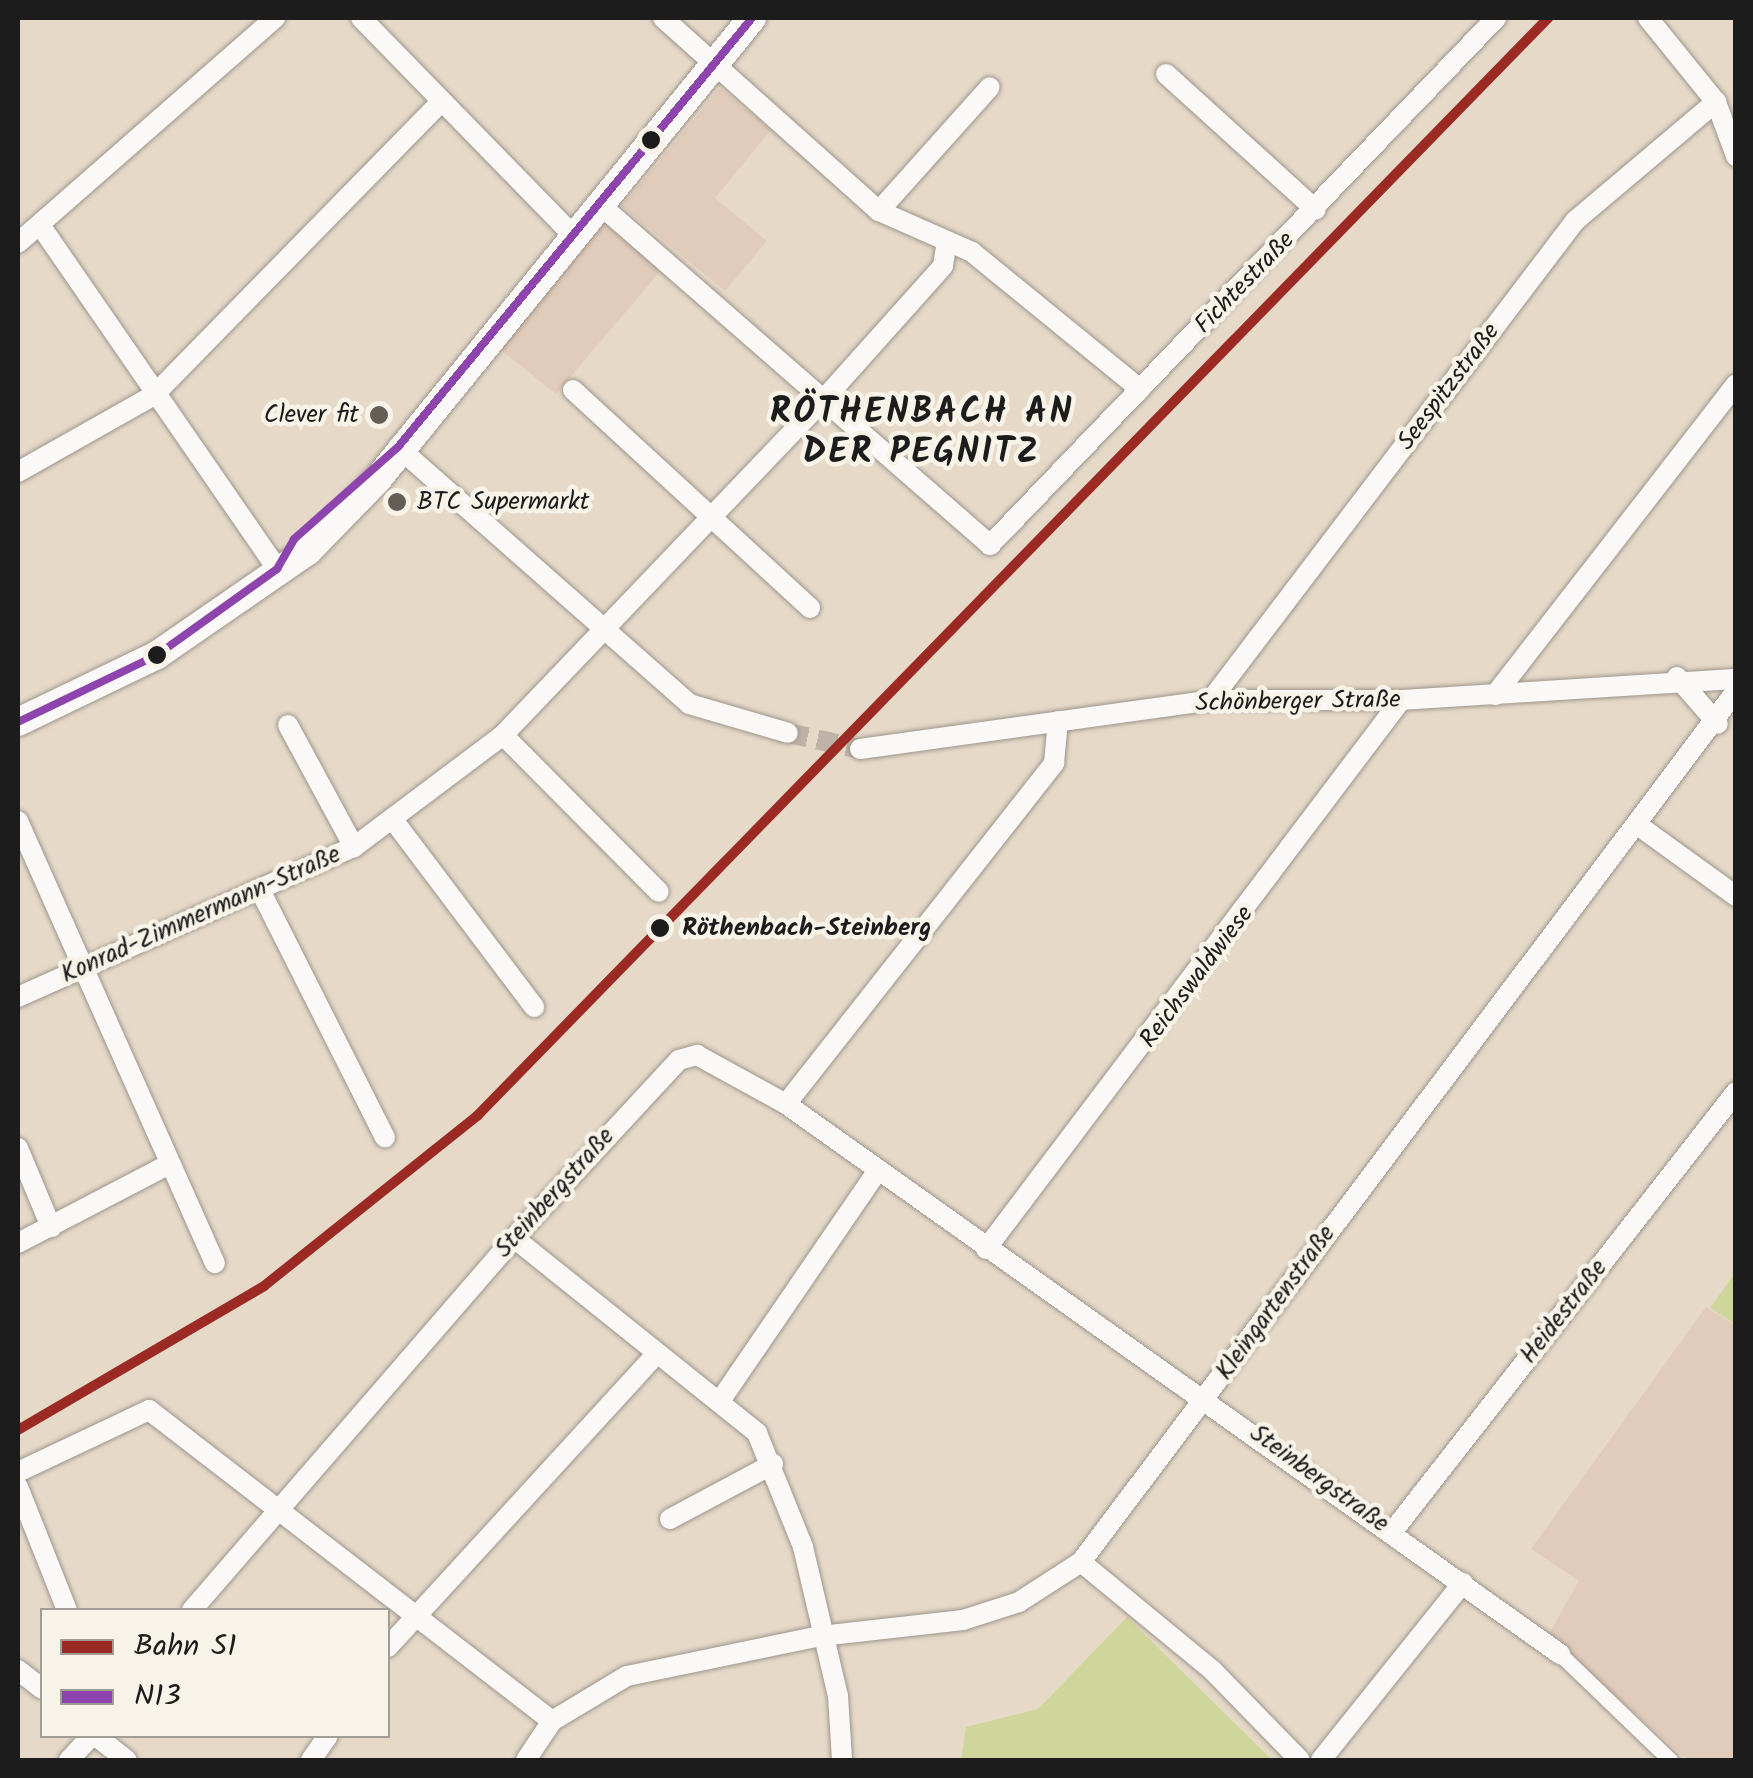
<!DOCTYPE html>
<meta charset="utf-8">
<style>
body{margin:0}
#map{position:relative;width:1753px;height:1778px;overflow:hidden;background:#e6d9c8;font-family:Kalam,sans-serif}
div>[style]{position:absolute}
.built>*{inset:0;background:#e1cbba}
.green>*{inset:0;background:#cfd69b}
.minor-tunnel>*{height:20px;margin-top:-10px;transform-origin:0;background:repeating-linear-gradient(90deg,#beb3a6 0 20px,transparent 0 30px)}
.roads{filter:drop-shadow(0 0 2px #9d958c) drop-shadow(0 0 2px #9d958c)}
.pedestrian>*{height:15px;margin:-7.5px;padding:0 7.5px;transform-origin:7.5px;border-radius:7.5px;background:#fbf9f7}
.minor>*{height:20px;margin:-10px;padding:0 10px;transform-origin:10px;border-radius:10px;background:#fbf9f7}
.secondary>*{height:28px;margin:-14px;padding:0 14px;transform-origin:14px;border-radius:14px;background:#fbf9f7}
.bus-1>*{height:8px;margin:-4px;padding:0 4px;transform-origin:4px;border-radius:4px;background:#8e44ad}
.rail-1>*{height:10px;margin:-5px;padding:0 5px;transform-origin:5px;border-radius:5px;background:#9a2a23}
.dots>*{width:28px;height:28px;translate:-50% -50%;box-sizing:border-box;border:5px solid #f7f3e8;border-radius:50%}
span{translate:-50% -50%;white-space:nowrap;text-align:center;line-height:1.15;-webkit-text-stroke:9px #f7f3e8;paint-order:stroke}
.street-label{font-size:25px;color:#1c1c1c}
.poi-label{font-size:25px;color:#1c1c1c}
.right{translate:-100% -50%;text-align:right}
.left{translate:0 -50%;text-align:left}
.stop-label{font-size:25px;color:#1c1c1c;font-weight:700}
.district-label{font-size:35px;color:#1c1c1c;font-weight:700;letter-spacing:2.5px}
.frame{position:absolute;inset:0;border:20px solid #1c1c1c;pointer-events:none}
.legend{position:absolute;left:40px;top:1608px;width:350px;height:130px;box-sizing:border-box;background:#f7f3e8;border:2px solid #9f9d96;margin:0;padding:12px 18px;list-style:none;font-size:30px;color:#1c1c1c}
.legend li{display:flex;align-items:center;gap:20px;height:50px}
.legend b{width:50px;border:2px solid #9f9d96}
</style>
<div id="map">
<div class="built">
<div style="clip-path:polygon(720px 88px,771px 130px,715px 198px,767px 241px,725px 291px,622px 206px)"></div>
<div style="clip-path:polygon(602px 217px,662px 269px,556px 394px,495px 345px)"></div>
<div style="clip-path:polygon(1706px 1307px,1735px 1325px,1735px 1760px,1688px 1760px,1548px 1635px,1579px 1581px,1531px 1549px)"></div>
</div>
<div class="green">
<div style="clip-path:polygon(1735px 1273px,1735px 1324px,1710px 1308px)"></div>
<div style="clip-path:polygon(1127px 1617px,1272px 1760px,961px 1760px,966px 1727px,1038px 1709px)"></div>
</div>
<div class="minor-tunnel">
<div style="left:788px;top:733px;width:74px;rotate:12.5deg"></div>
</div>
<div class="roads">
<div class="pedestrian">
<div style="left:1560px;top:1654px;width:153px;rotate:43.9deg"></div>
</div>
<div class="minor">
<div style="left:361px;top:18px;width:303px;rotate:45.7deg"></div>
<div style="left:663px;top:18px;width:290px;rotate:41.8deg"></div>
<div style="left:879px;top:211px;width:102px;rotate:23.8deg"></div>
<div style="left:972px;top:252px;width:217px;rotate:39.2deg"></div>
<div style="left:1648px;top:18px;width:108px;rotate:51deg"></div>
<div style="left:1716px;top:102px;width:58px;rotate:69.7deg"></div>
<div style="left:1166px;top:74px;width:202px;rotate:42.2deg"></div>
<div style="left:598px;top:203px;width:520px;rotate:41.1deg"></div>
<div style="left:990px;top:545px;width:731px;rotate:-46.16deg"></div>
<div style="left:879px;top:211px;width:166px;rotate:-48.2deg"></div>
<div style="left:40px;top:225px;width:418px;rotate:55.4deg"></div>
<div style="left:18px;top:243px;width:342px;rotate:-41.2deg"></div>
<div style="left:573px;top:390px;width:322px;rotate:42.6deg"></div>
<div style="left:398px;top:447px;width:388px;rotate:41.4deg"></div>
<div style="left:689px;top:704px;width:103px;rotate:16.3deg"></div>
<div style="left:18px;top:472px;width:156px;rotate:-29.5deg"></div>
<div style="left:154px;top:395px;width:409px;rotate:-45.6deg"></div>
<div style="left:1677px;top:677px;width:62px;rotate:48.9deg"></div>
<div style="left:1495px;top:695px;width:393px;rotate:-52.2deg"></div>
<div style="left:1211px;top:700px;width:602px;rotate:-52.77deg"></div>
<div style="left:1575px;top:221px;width:185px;rotate:-40.2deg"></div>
<div style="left:288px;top:725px;width:139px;rotate:61.6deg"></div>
<div style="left:503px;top:735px;width:221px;rotate:45.2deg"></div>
<div style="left:860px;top:749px;width:354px;rotate:-7.9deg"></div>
<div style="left:1211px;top:700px;width:190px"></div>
<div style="left:1401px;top:700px;width:336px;rotate:-3.6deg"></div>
<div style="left:18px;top:821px;width:484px;rotate:66deg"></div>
<div style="left:394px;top:821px;width:233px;rotate:53deg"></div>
<div style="left:1639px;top:826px;width:120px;rotate:35.8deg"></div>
<div style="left:261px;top:892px;width:275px;rotate:63.2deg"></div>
<div style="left:18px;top:997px;width:368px;rotate:-24.1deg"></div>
<div style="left:354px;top:847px;width:186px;rotate:-36.9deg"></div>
<div style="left:503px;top:735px;width:466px;rotate:-46.3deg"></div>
<div style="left:825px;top:398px;width:177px;rotate:-48.2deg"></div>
<div style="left:943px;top:266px;width:20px;rotate:-81deg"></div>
<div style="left:786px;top:1104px;width:434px;rotate:-51.8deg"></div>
<div style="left:1054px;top:763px;width:42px;rotate:-84.6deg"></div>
<div style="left:18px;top:1148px;width:86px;rotate:67.3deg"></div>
<div style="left:514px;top:1238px;width:312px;rotate:38.7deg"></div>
<div style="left:757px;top:1433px;width:123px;rotate:68deg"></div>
<div style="left:803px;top:1547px;width:153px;rotate:76.8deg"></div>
<div style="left:838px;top:1696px;width:64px;rotate:86.4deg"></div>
<div style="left:18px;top:1243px;width:169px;rotate:-27.5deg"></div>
<div style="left:986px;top:1249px;width:688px;rotate:-52.91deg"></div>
<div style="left:722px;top:1398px;width:274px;rotate:-55.6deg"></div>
<div style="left:18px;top:1472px;width:145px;rotate:-25.3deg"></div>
<div style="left:149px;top:1410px;width:509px;rotate:37.66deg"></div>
<div style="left:18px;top:1487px;width:132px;rotate:68.3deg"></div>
<div style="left:670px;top:1519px;width:117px;rotate:-28.1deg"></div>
<div style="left:1393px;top:1531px;width:557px;rotate:-52deg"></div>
<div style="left:1081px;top:1562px;width:171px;rotate:39.5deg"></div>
<div style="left:1213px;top:1671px;width:124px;rotate:45.7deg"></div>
<div style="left:192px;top:1610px;width:492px;rotate:-49.1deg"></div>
<div style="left:514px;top:1238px;width:243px;rotate:-47.2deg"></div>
<div style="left:679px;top:1060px;width:19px;rotate:-16deg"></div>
<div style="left:697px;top:1055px;width:102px;rotate:28.8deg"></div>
<div style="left:786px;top:1104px;width:950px;rotate:35.4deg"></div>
<div style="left:388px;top:1647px;width:398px;rotate:-47.5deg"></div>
<div style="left:18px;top:1670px;width:31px;rotate:38deg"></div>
<div style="left:96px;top:1736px;width:39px;rotate:38deg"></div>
<div style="left:69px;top:1760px;width:33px;rotate:-47deg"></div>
<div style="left:311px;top:1760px;width:29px;rotate:-55deg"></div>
<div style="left:526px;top:1760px;width:47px;rotate:-56.3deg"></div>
<div style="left:552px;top:1721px;width:87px;rotate:-31deg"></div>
<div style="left:627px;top:1676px;width:198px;rotate:-11.7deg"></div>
<div style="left:821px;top:1636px;width:143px;rotate:-6.4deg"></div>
<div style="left:963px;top:1620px;width:59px;rotate:-17.8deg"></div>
<div style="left:1019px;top:1602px;width:74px;rotate:-32.8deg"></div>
<div style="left:1081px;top:1562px;width:1090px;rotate:-53.06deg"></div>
<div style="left:1321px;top:1760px;width:227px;rotate:-51.3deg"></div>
</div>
<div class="secondary">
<div style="left:18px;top:722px;width:154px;rotate:-25.7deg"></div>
<div style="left:157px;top:655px;width:183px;rotate:-34.6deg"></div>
<div style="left:308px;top:551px;width:99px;rotate:-45.8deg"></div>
<div style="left:377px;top:480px;width:595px;rotate:-50.93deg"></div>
</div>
</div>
<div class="bus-1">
<div style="left:18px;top:722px;width:154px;rotate:-25.7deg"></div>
<div style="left:157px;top:655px;width:148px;rotate:-35.6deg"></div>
<div style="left:277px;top:569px;width:34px;rotate:-60deg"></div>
<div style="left:294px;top:539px;width:139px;rotate:-41.5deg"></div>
<div style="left:398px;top:447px;width:556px;rotate:-50.47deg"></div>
</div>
<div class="rail-1">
<div style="left:18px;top:1430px;width:285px;rotate:-30.3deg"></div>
<div style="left:264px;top:1286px;width:273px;rotate:-38.6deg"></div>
<div style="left:477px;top:1116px;width:1534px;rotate:-45.71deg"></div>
</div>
<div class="dots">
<div style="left:651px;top:140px;background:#1c1c1c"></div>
<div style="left:379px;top:415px;background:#635e58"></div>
<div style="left:397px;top:502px;background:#635e58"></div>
<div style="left:157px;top:655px;background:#1c1c1c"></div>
<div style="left:660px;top:928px;background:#1c1c1c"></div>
</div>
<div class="street-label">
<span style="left:1245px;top:283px;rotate:-46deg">Fichtestraße</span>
<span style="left:1449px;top:387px;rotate:-53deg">Seespitzstraße</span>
<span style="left:1298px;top:702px;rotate:-1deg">Schönberger Straße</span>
<span style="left:201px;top:915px;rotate:-24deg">Konrad-Zimmermann-Straße</span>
<span style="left:1197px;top:977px;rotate:-53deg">Reichswaldwiese</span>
<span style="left:555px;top:1193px;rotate:-48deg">Steinbergstraße</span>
<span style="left:1276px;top:1303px;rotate:-54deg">Kleingartenstraße</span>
<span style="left:1564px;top:1312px;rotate:-52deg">Heidestraße</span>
<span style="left:1319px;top:1479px;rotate:36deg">Steinbergstraße</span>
</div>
<div class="poi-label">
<span class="right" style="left:359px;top:415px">Clever fit</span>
<span class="left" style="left:417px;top:502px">BTC Supermarkt</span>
</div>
<div class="stop-label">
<span class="left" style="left:682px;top:928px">Röthenbach-Steinberg</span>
</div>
<div class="district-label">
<span style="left:922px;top:433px">RÖTHENBACH AN<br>DER PEGNITZ</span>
</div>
<div class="frame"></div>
<ul class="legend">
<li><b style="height:12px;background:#9a2a23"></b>Bahn S1</li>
<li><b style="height:12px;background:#8e44ad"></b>N13</li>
</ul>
</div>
